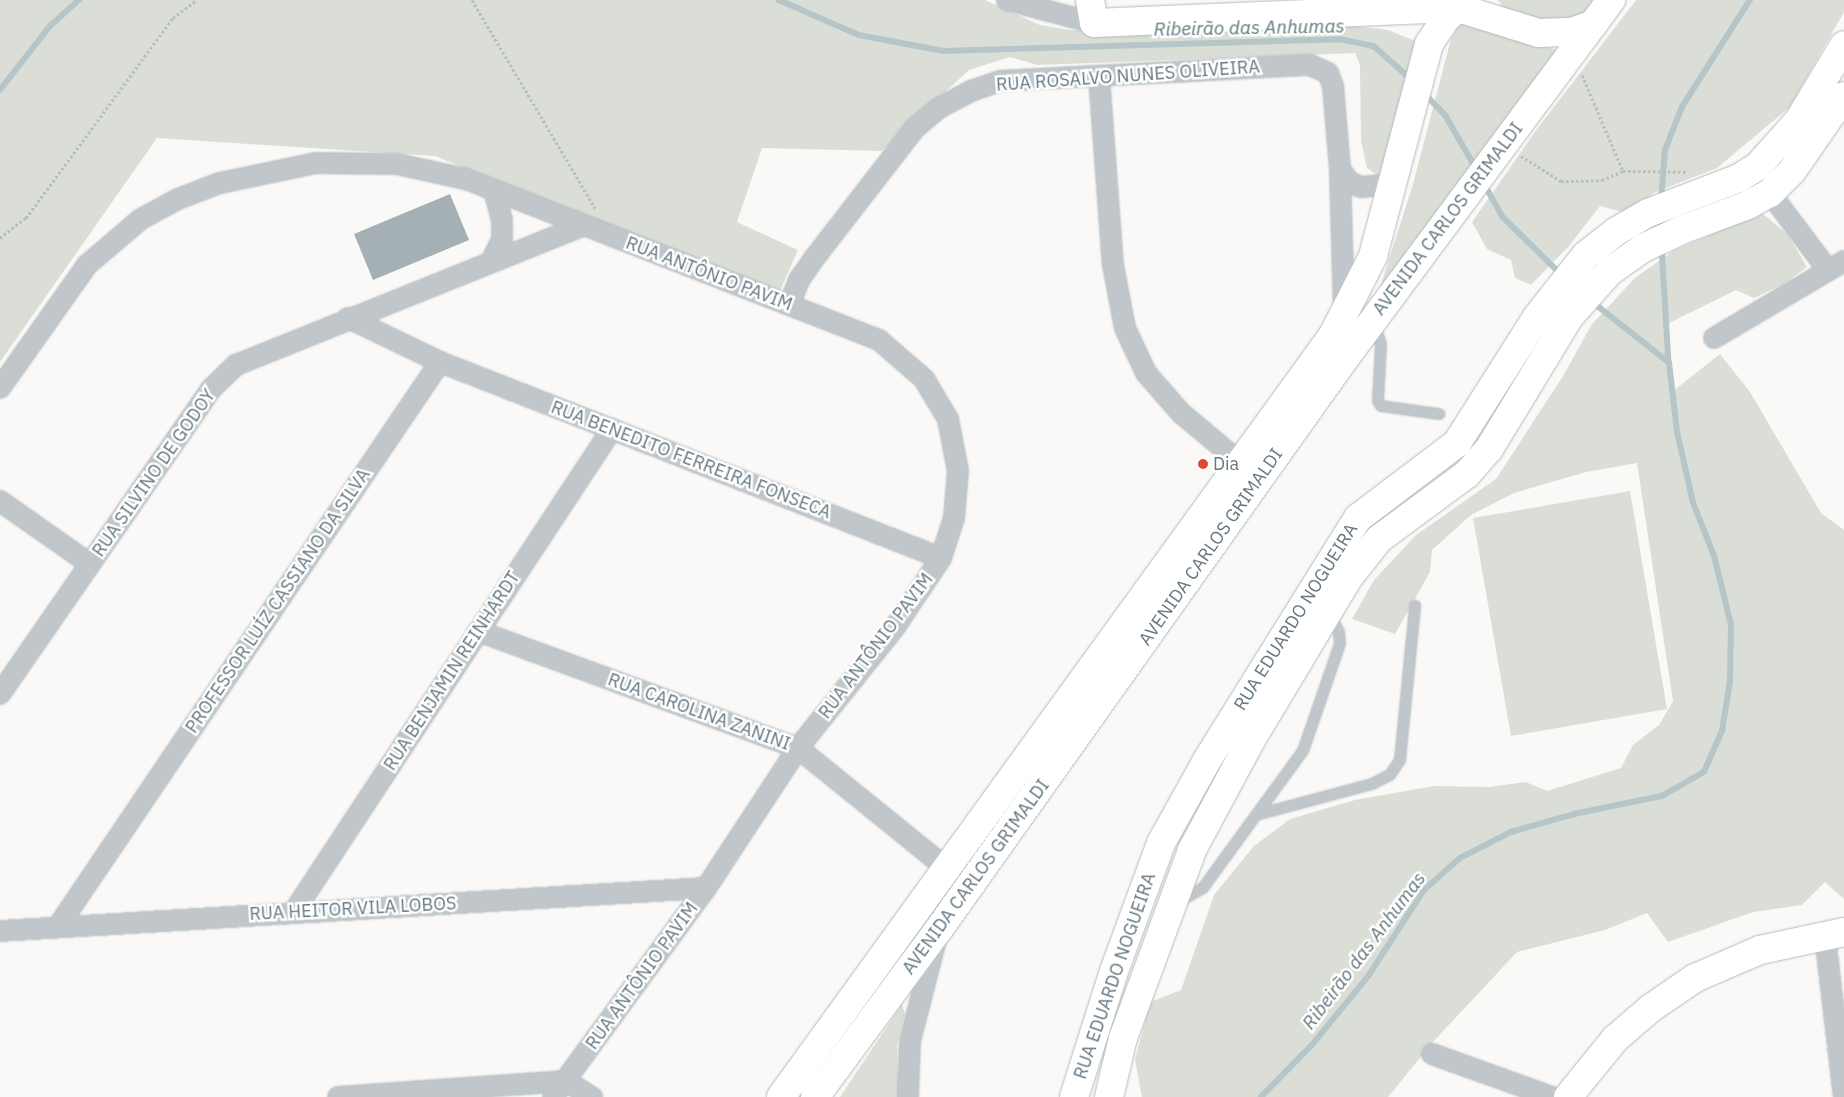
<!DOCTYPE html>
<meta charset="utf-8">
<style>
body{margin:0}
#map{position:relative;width:1844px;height:1097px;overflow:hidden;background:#faf9f7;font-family:"IBM Plex Sans",sans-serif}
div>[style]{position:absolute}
.green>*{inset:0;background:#daded7}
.stream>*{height:5.5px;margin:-2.75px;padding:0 2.75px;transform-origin:2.75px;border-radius:2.75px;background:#b6c5c7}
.building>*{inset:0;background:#a5b0b5}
.path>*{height:3px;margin-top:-1.5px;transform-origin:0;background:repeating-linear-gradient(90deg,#b9bdbf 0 2.5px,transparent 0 5px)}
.roads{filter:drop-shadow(0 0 1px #b3babe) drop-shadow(0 0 1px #b3babe)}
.lane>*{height:10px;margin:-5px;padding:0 5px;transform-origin:5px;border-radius:5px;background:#c0c6c9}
.street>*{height:20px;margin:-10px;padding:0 10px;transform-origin:10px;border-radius:10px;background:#c0c6c9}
.secondary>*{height:28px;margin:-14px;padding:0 14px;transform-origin:14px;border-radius:14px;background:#fff}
.primary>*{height:28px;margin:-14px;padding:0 14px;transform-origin:14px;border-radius:14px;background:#fff}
.dots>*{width:14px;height:14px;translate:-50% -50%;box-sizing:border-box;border:2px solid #fff;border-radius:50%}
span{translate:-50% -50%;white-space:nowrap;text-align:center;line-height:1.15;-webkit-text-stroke:5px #fff;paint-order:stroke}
.street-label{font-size:18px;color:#657882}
.poi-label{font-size:18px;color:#657882}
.left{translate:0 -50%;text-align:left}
.water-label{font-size:19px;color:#60777c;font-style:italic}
</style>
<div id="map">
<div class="green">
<div style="clip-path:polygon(0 0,985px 0,1040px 25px,1070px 30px,1354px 26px,1388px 30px,1420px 43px,1385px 175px,1377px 175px,1367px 168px,1361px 141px,1360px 65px,1355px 53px,1037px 65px,1010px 57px,969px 70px,882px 151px,762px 148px,737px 222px,798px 250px,778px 295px,435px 156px,157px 138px,0 362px)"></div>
<div style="clip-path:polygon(1498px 0,1602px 0,1587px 21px,1511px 19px)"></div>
<div style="clip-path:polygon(1636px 0,1844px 0,1844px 12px,1790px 107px,1717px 168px,1653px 193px,1630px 214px,1600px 206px,1569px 246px,1531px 285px,1515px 278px,1511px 260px,1487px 249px,1472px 222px,1537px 129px)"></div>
<div style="clip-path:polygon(1463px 18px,1562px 52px,1378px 294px,1413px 184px,1451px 39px)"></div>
<div style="clip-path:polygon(1762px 213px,1788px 235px,1807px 267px,1784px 284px,1754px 298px,1736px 290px,1667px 324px,1672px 392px,1720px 354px,1750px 392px,1821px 513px,1844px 530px,1844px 899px,1825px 882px,1802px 905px,1753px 912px,1668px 942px,1647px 913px,1605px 930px,1517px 952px,1433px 1042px,1388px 1097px,1142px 1097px,1135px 1060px,1150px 1002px,1181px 990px,1214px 895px,1254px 846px,1290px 819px,1355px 800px,1434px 786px,1489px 787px,1526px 782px,1547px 791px,1621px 768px,1633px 745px,1659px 725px,1673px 701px,1637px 463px,1586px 472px,1514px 493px,1471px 515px,1432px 550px,1430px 572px,1395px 634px,1352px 619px,1374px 580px,1416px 535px,1496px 479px,1563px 376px,1592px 324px,1636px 277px,1675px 250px)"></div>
<div style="clip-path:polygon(1630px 491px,1667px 709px,1511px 736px,1473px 518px)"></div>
<div style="clip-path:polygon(902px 1004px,905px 1014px,897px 1045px,899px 1097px,840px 1097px)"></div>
</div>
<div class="stream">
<div style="left:779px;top:0;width:87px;rotate:23.6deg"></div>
<div style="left:859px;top:35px;width:86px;rotate:10.7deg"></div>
<div style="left:944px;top:51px;width:396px;rotate:-1.7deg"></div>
<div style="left:1340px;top:39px;width:35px;rotate:12deg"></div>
<div style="left:1374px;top:46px;width:51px;rotate:41.8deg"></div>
<div style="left:0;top:90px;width:81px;rotate:-52deg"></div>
<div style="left:50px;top:26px;width:39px;rotate:-42deg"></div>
<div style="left:1425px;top:94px;width:30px;rotate:46deg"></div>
<div style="left:1446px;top:116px;width:60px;rotate:60deg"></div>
<div style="left:1484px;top:183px;width:39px;rotate:61deg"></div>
<div style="left:1503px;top:217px;width:81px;rotate:44.5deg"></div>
<div style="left:1661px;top:200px;width:50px;rotate:-85.4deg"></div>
<div style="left:1665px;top:150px;width:46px;rotate:-68.4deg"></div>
<div style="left:1682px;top:107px;width:127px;rotate:-57.6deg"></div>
<div style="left:1662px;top:246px;width:117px;rotate:86.6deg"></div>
<div style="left:1261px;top:1097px;width:73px;rotate:-45.6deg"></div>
<div style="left:1312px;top:1045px;width:90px;rotate:-50.8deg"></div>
<div style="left:1369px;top:975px;width:101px;rotate:-57.1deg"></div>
<div style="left:1424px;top:890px;width:48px;rotate:-41.6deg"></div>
<div style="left:1460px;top:858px;width:57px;rotate:-27deg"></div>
<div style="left:1511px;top:832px;width:66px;rotate:-15.9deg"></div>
<div style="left:1574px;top:814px;width:90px;rotate:-11.6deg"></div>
<div style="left:1662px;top:796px;width:48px;rotate:-29.7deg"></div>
<div style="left:1704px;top:772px;width:45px;rotate:-66.3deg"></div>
<div style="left:1722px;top:731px;width:51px;rotate:-80.9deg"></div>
<div style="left:1730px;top:681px;width:56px;rotate:-89deg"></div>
<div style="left:1731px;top:625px;width:71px;rotate:-103.8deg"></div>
<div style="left:1714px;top:556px;width:57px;rotate:-111.6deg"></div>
<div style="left:1693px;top:503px;width:73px;rotate:-102.7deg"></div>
<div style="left:1677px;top:432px;width:69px;rotate:-96.6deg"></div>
<div style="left:1669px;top:363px;width:98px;rotate:-141.6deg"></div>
</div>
<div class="building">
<div style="clip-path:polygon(450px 194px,469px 240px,373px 280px,354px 234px)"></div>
</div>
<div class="path">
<div style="left:472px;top:0;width:242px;rotate:59.4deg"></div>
<div style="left:1582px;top:75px;width:104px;rotate:66.9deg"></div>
<div style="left:1623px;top:171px;width:65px;rotate:0.9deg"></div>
<div style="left:1521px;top:156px;width:47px;rotate:32deg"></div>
<div style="left:1561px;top:181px;width:41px;rotate:-1.4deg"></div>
<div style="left:1602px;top:180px;width:23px;rotate:-23deg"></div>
<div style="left:0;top:238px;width:33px;rotate:-38deg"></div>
<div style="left:26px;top:218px;width:248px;rotate:-53.7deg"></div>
<div style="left:173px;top:18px;width:30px;rotate:-37deg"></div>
</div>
<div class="roads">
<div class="lane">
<div style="left:1375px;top:325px;width:21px;rotate:73deg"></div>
<div style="left:1381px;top:345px;width:56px;rotate:93.1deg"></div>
<div style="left:1378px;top:401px;width:6px;rotate:59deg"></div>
<div style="left:1381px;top:406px;width:59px;rotate:7.9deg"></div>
<div style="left:1260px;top:814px;width:116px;rotate:-15deg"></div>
<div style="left:1372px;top:784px;width:20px;rotate:-27deg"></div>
<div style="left:1390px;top:775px;width:18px;rotate:-56deg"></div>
<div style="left:1400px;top:760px;width:155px;rotate:-84.4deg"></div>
<div style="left:1177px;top:903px;width:30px;rotate:-30deg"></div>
<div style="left:1203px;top:888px;width:170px;rotate:-53.9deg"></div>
<div style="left:1303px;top:751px;width:113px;rotate:-70.9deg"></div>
<div style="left:1340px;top:644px;width:12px;rotate:-95deg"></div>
<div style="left:1339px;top:632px;width:20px;rotate:-117deg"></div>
</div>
<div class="street">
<div style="left:1007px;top:0;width:90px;rotate:14.8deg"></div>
<div style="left:1099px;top:76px;width:190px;rotate:85.8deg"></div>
<div style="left:1113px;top:265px;width:64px;rotate:79.2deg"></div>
<div style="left:1125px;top:328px;width:50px;rotate:65deg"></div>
<div style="left:1146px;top:373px;width:53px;rotate:48.8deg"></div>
<div style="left:1181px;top:413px;width:80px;rotate:39.9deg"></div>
<div style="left:1340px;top:169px;width:16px;rotate:55deg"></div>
<div style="left:1349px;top:182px;width:13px;rotate:23deg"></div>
<div style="left:1361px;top:187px;width:22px;rotate:-5deg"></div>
<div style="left:1383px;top:185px;width:13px;rotate:-32deg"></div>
<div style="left:1770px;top:193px;width:96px;rotate:53deg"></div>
<div style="left:491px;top:262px;width:25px;rotate:-64deg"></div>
<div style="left:502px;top:239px;width:19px;rotate:-90deg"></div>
<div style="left:502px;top:220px;width:31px;rotate:-105deg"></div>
<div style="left:789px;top:305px;width:27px;rotate:-68deg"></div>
<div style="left:799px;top:280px;width:29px;rotate:-55deg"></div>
<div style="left:816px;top:256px;width:162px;rotate:-52.3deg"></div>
<div style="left:915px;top:128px;width:31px;rotate:-40deg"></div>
<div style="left:939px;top:108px;width:36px;rotate:-28deg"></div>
<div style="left:971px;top:91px;width:31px;rotate:-19deg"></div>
<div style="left:1000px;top:81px;width:310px;rotate:-3deg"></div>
<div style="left:1310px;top:65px;width:20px;rotate:24deg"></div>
<div style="left:1328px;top:73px;width:14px;rotate:69deg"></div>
<div style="left:1333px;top:86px;width:83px;rotate:85.2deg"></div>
<div style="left:1340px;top:169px;width:143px;rotate:88.4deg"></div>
<div style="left:1714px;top:338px;width:151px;rotate:-30.6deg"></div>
<div style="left:440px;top:362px;width:538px;rotate:21.37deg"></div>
<div style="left:0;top:388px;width:151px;rotate:-54.7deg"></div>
<div style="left:87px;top:265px;width:71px;rotate:-40.4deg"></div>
<div style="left:141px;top:219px;width:42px;rotate:-28.4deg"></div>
<div style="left:178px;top:199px;width:45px;rotate:-20.9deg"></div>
<div style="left:220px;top:183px;width:98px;rotate:-11.8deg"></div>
<div style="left:316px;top:163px;width:81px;rotate:0.7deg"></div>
<div style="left:397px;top:164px;width:71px;rotate:12.3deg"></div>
<div style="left:466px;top:179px;width:443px;rotate:21.3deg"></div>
<div style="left:879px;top:340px;width:60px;rotate:40.9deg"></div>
<div style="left:924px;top:379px;width:47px;rotate:59deg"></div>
<div style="left:948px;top:419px;width:53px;rotate:79.1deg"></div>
<div style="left:958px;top:471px;width:47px;rotate:94.9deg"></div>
<div style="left:954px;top:518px;width:42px;rotate:108deg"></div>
<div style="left:941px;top:558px;width:83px;rotate:123.7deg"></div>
<div style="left:895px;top:627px;width:155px;rotate:128.7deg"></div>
<div style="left:798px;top:748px;width:168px;rotate:123.3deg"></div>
<div style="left:706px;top:888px;width:259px;rotate:126.2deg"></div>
<div style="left:0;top:501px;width:110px;rotate:35deg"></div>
<div style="left:478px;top:631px;width:341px;rotate:20.1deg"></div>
<div style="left:798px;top:748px;width:189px;rotate:39deg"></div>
<div style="left:0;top:694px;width:371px;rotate:-55.3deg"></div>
<div style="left:211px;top:389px;width:35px;rotate:-44deg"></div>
<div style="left:236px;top:365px;width:373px;rotate:-21.9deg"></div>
<div style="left:293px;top:913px;width:580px;rotate:-56.61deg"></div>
<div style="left:59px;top:925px;width:680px;rotate:-55.91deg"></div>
<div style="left:440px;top:362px;width:102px;rotate:-154.4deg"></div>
<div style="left:0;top:931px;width:707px;rotate:-3.49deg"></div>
<div style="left:1825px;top:936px;width:162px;rotate:83.3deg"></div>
<div style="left:1432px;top:1054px;width:127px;rotate:19.7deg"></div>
<div style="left:338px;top:1097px;width:229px;rotate:-4deg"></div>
<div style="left:566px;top:1081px;width:31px;rotate:32deg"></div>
<div style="left:908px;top:1097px;width:56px;rotate:-88deg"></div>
<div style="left:910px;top:1041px;width:104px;rotate:-75.6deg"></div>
</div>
<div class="secondary">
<div style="left:1074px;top:1097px;width:132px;rotate:-72.4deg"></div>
<div style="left:1114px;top:971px;width:136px;rotate:-69.8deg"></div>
<div style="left:1161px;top:843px;width:93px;rotate:-60.9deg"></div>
<div style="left:1206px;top:762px;width:287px;rotate:-58.1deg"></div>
<div style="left:1358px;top:518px;width:124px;rotate:-37.1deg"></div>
<div style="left:1457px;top:443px;width:149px;rotate:-57.6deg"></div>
<div style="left:1537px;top:317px;width:79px;rotate:-51.7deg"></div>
<div style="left:1586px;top:255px;width:37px;rotate:-38deg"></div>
<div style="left:1615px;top:232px;width:38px;rotate:-30deg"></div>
<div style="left:1648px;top:213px;width:97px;rotate:-21deg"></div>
<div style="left:1739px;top:178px;width:22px;rotate:-32deg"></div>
<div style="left:1758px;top:166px;width:62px;rotate:-48.3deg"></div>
<div style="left:1799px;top:120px;width:87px;rotate:-59deg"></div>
<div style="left:1109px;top:1097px;width:61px;rotate:-76.7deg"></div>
<div style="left:1123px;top:1038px;width:200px;rotate:-69.8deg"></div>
<div style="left:1192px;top:850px;width:125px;rotate:-61.8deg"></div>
<div style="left:1251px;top:740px;width:190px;rotate:-59deg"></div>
<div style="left:1349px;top:577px;width:48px;rotate:-51.7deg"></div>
<div style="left:1379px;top:539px;width:109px;rotate:-36.5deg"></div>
<div style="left:1467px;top:474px;width:33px;rotate:-49deg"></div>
<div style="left:1489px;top:449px;width:156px;rotate:-58.7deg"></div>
<div style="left:1570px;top:316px;width:59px;rotate:-48.4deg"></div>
<div style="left:1609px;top:272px;width:42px;rotate:-35.2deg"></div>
<div style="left:1643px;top:248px;width:45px;rotate:-24.9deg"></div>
<div style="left:1684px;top:229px;width:68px;rotate:-20.6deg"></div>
<div style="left:1748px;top:205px;width:25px;rotate:-29deg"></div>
<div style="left:1770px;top:193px;width:31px;rotate:-45deg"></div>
<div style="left:1792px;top:171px;width:91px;rotate:-55.3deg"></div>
<div style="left:1568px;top:1097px;width:75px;rotate:-51deg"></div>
<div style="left:1615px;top:1039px;width:48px;rotate:-40.7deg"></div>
<div style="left:1651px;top:1008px;width:53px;rotate:-34.3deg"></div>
<div style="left:1695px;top:978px;width:71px;rotate:-23.3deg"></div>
<div style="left:1760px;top:950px;width:86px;rotate:-12.1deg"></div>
</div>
<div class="primary">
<div style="left:1090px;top:0;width:23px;rotate:80deg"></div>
<div style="left:1094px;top:23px;width:364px;rotate:-2.4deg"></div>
<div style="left:1458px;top:8px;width:85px;rotate:17.2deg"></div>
<div style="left:1539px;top:33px;width:33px;rotate:-2deg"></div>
<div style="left:1572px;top:32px;width:23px;rotate:-20deg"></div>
<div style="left:781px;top:1097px;width:941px;rotate:-54.08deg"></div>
<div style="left:1333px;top:335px;width:89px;rotate:-63.1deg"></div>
<div style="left:1373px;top:256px;width:219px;rotate:-75.2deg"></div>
<div style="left:1429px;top:44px;width:31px;rotate:-57deg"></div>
<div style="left:1446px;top:18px;width:28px;rotate:-39deg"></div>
<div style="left:815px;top:1097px;width:209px;rotate:-53.6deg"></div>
<div style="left:939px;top:929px;width:692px;rotate:-54.59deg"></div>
<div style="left:1340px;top:365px;width:455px;rotate:-53.4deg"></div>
</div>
</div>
<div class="dots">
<div style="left:1203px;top:464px;background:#df4832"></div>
</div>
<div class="street-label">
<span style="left:1128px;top:76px;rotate:-4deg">RUA ROSALVO NUNES OLIVEIRA</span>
<span style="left:1448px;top:219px;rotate:-53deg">AVENIDA CARLOS GRIMALDI</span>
<span style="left:709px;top:274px;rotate:21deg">RUA ANTÔNIO PAVIM</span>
<span style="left:691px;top:460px;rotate:21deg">RUA BENEDITO FERREIRA FONSECA</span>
<span style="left:154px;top:473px;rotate:-55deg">RUA SILVINO DE GODOY</span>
<span style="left:1211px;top:547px;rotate:-55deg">AVENIDA CARLOS GRIMALDI</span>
<span style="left:278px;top:601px;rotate:-56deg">PROFESSOR LUÍZ CASSIANO DA SILVA</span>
<span style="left:1296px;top:617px;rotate:-58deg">RUA EDUARDO NOGUEIRA</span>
<span style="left:876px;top:646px;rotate:-53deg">RUA ANTÔNIO PAVIM</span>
<span style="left:452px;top:671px;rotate:-57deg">RUA BENJAMIN REINHARDT</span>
<span style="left:699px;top:712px;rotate:20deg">RUA CAROLINA ZANINI</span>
<span style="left:976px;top:877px;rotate:-54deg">AVENIDA CARLOS GRIMALDI</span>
<span style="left:353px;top:909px;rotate:-3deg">RUA HEITOR VILA LOBOS</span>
<span style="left:642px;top:976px;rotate:-54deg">RUA ANTÔNIO PAVIM</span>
<span style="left:1115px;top:976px;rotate:-71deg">RUA EDUARDO NOGUEIRA</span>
</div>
<div class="poi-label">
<span class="left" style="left:1213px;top:464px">Dia</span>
</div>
<div class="water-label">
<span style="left:1249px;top:28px;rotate:-1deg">Ribeirão das Anhumas</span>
<span style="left:1364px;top:951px;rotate:-53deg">Ribeirão das Anhumas</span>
</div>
</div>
